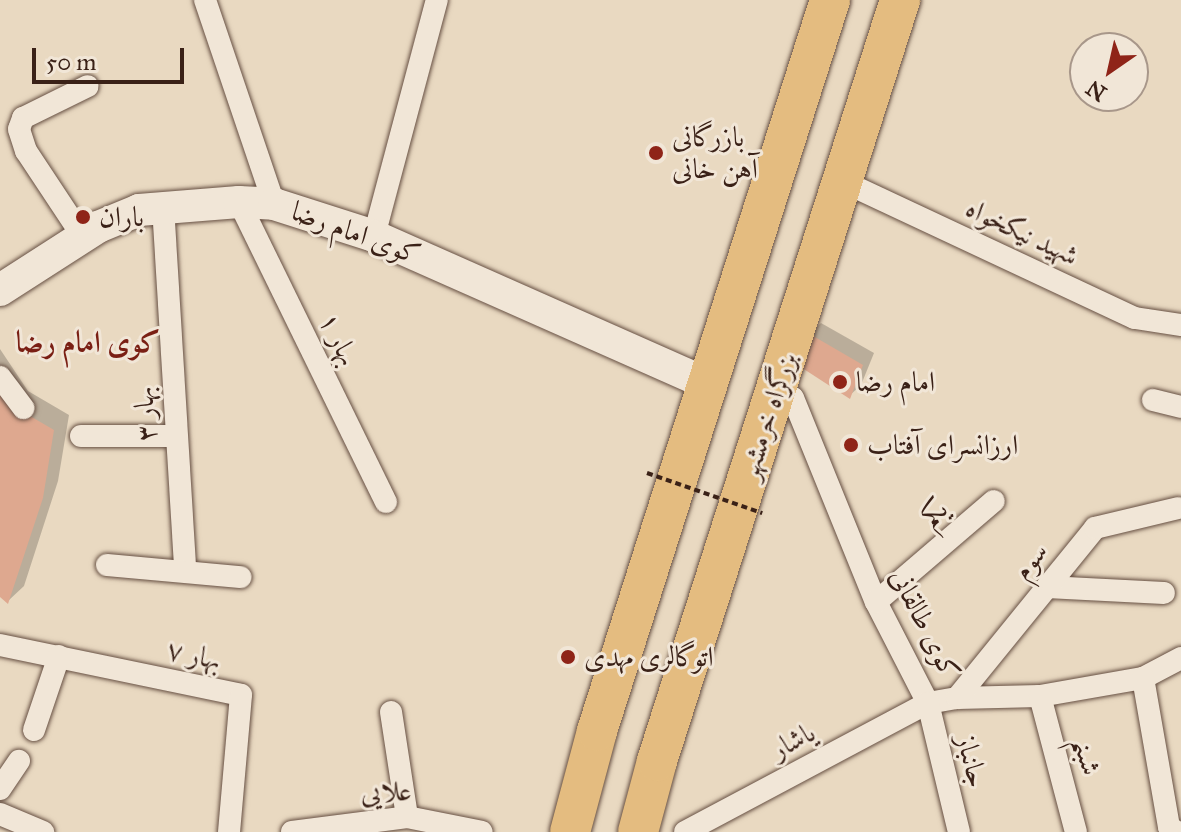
<!DOCTYPE html>
<meta charset="utf-8">
<style>
body{margin:0}
#map{position:relative;width:1181px;height:832px;overflow:hidden;background:#e9d9c1;font-family:"IM FELL Great Primer",Amiri,serif}
div>[style]{position:absolute}
.shadow>*{inset:0;background:#0003}
.building>*{inset:0;background:#dea88f}
.roads{filter:drop-shadow(0 0 2px #664f42) drop-shadow(0 0 2px #664f42)}
.street>*{height:22px;margin:-11px;padding:0 11px;transform-origin:11px;border-radius:11px;background:#f1e6d7}
.secondary>*{height:32px;margin:-16px;padding:0 16px;transform-origin:16px;border-radius:16px;background:#f1e6d7}
.highway>*{height:40px;margin:-20px;padding:0 20px;transform-origin:20px;border-radius:20px;background:#e4bc80}
.path-bridge>*{height:4px;margin-top:-2px;transform-origin:0;background:repeating-linear-gradient(90deg,#3a2117 0 6px,transparent 0 10px)}
.dots>*{width:22px;height:22px;translate:-50% -50%;box-sizing:border-box;border:4px solid #f1e6d7;border-radius:50%}
span{translate:-50% -50%;white-space:nowrap;text-align:center;line-height:1.15;-webkit-text-stroke:6px #f1e6d7;paint-order:stroke}
.poi-label{font-size:28px;color:#3a2117}
.left{translate:0 -50%;text-align:left}
.street-label{font-size:28px;color:#3a2117}
.neighbourhood-label{font-size:30px;color:#7a1f14;font-weight:700}
.north{position:absolute;left:1069px;top:32px;width:80px;height:80px;box-sizing:border-box;background:#f1e6d7;border:2px solid #a8978a;border-radius:50%;rotate:214deg;font-size:22px;font-weight:700;line-height:32px;text-align:center;color:#3a2117}
.north::after{content:'';display:block;margin:auto;width:28px;height:36px;background:#8f2418;clip-path:polygon(50% 0,100% 100%,50% 72%,0 100%)}
.scale{position:absolute;left:32px;top:48px;width:152px;height:36px;box-sizing:border-box;border:4px solid #3a2117;border-top:0;padding-left:10px;font-size:24px;line-height:28px;white-space:nowrap;color:#3a2117;-webkit-text-stroke:6px #f1e6d7;paint-order:stroke}
</style>
<div id="map">
<div class="shadow">
<div style="clip-path:polygon(821px 323px,874px 353px,861px 385px,849px 396px,809px 334px)"></div>
<div style="clip-path:polygon(0 349px,28px 391px,69px 415px,58px 481px,24px 586px,8px 601px,0 595px)"></div>
</div>
<div class="building">
<div style="clip-path:polygon(808px 333px,863px 365px,850px 399px,796px 364px)"></div>
<div style="clip-path:polygon(0 387px,13px 406px,54px 430px,43px 498px,8px 604px,0 597px)"></div>
</div>
<div class="roads">
<div class="street">
<div style="left:205px;top:0;width:215px;rotate:71.3deg"></div>
<div style="left:842px;top:181px;width:323px;rotate:25.1deg"></div>
<div style="left:1135px;top:318px;width:47px;rotate:8.7deg"></div>
<div style="left:239px;top:202px;width:334px;rotate:63.9deg"></div>
<div style="left:163px;top:206px;width:365px;rotate:86.5deg"></div>
<div style="left:374px;top:236px;width:244px;rotate:-75.1deg"></div>
<div style="left:83px;top:237px;width:103px;rotate:-123.5deg"></div>
<div style="left:26px;top:151px;width:23px;rotate:-108deg"></div>
<div style="left:19px;top:129px;width:12px;rotate:-70deg"></div>
<div style="left:23px;top:118px;width:72px;rotate:-26.2deg"></div>
<div style="left:0;top:377px;width:39px;rotate:53deg"></div>
<div style="left:776px;top:389px;width:19px;rotate:28deg"></div>
<div style="left:793px;top:398px;width:220px;rotate:67.9deg"></div>
<div style="left:876px;top:602px;width:114px;rotate:62.8deg"></div>
<div style="left:928px;top:703px;width:29px;rotate:-10deg"></div>
<div style="left:957px;top:698px;width:83px;rotate:-1.4deg"></div>
<div style="left:1040px;top:696px;width:105px;rotate:-9.9deg"></div>
<div style="left:1143px;top:678px;width:43px;rotate:-27.8deg"></div>
<div style="left:1153px;top:400px;width:29px;rotate:14deg"></div>
<div style="left:81px;top:436px;width:95px"></div>
<div style="left:107px;top:565px;width:134px;rotate:5.2deg"></div>
<div style="left:1047px;top:587px;width:117px;rotate:2.9deg"></div>
<div style="left:876px;top:602px;width:155px;rotate:-40.6deg"></div>
<div style="left:0;top:645px;width:246px;rotate:11.7deg"></div>
<div style="left:241px;top:695px;width:138px;rotate:95deg"></div>
<div style="left:1143px;top:678px;width:151px;rotate:80.1deg"></div>
<div style="left:1169px;top:827px;width:9px;rotate:32deg"></div>
<div style="left:1040px;top:696px;width:141px;rotate:75.2deg"></div>
<div style="left:957px;top:698px;width:219px;rotate:-50.9deg"></div>
<div style="left:1095px;top:528px;width:85px;rotate:-13.5deg"></div>
<div style="left:391px;top:712px;width:106px;rotate:81.3deg"></div>
<div style="left:34px;top:730px;width:78px;rotate:-71.3deg"></div>
<div style="left:0;top:789px;width:34px;rotate:-56deg"></div>
<div style="left:0;top:814px;width:47px;rotate:22.7deg"></div>
<div style="left:292px;top:832px;width:116px;rotate:-7.4deg"></div>
<div style="left:407px;top:817px;width:76px;rotate:11.3deg"></div>
<div style="left:685px;top:832px;width:275px;rotate:-28deg"></div>
<div style="left:928px;top:703px;width:133px;rotate:76.5deg"></div>
</div>
<div class="secondary">
<div style="left:0;top:290px;width:117px;rotate:-32.7deg"></div>
<div style="left:98px;top:227px;width:44px;rotate:-22.5deg"></div>
<div style="left:139px;top:210px;width:100px;rotate:-4.6deg"></div>
<div style="left:239px;top:202px;width:35px;rotate:3deg"></div>
<div style="left:274px;top:204px;width:105px;rotate:17.7deg"></div>
<div style="left:374px;top:236px;width:365px;rotate:23.9deg"></div>
</div>
<div class="highway">
<div style="left:570px;top:832px;width:105px;rotate:-75deg"></div>
<div style="left:597px;top:731px;width:767px;rotate:-72.32deg"></div>
<div style="left:638px;top:832px;width:73px;rotate:-75deg"></div>
<div style="left:657px;top:761px;width:799px;rotate:-72.29deg"></div>
</div>
</div>
<div class="path-bridge">
<div style="left:647px;top:473px;width:122px;rotate:19.2deg"></div>
</div>
<div class="dots">
<div style="left:656px;top:153px;background:#8f2418"></div>
<div style="left:83px;top:217px;background:#8f2418"></div>
<div style="left:840px;top:382px;background:#8f2418"></div>
<div style="left:851px;top:445px;background:#8f2418"></div>
<div style="left:568px;top:657px;background:#8f2418"></div>
</div>
<div class="poi-label">
<span class="left" style="left:672px;top:153px">بازرگانی<br>آهن خانی</span>
<span class="left" style="left:99px;top:217px">باران</span>
<span class="left" style="left:856px;top:382px">امام رضا</span>
<span class="left" style="left:867px;top:445px">ارزانسرای آفتاب</span>
<span class="left" style="left:584px;top:657px">اتوگالرى مهدى</span>
</div>
<div class="street-label">
<span style="left:1022px;top:232px;rotate:25deg">شهید نیکخواه</span>
<span style="left:356px;top:233px;rotate:20deg">کوی امام رضا</span>
<span style="left:339px;top:339px;rotate:64deg">بهار ۱</span>
<span style="left:145px;top:414px;rotate:-94deg">بهار ۳</span>
<span style="left:768px;top:416px;rotate:-72deg">بزرگراه خرمشهر</span>
<span style="left:934px;top:513px;rotate:-41deg">یکم</span>
<span style="left:1030px;top:561px;rotate:-51deg">سوم</span>
<span style="left:925px;top:624px;rotate:63deg">کوی طالقانی</span>
<span style="left:194px;top:655px;rotate:12deg">بهار ۷</span>
<span style="left:793px;top:741px;rotate:-28deg">یاشار</span>
<span style="left:1087px;top:756px;rotate:75deg">شبنم</span>
<span style="left:972px;top:761px;rotate:76deg">جانباز</span>
<span style="left:386px;top:792px;rotate:-2deg">علایی</span>
</div>
<div class="neighbourhood-label">
<span style="left:88px;top:342px">کوی امام رضا</span>
</div>
<div class="north">N</div>
<div class="scale">50 m</div>
</div>
